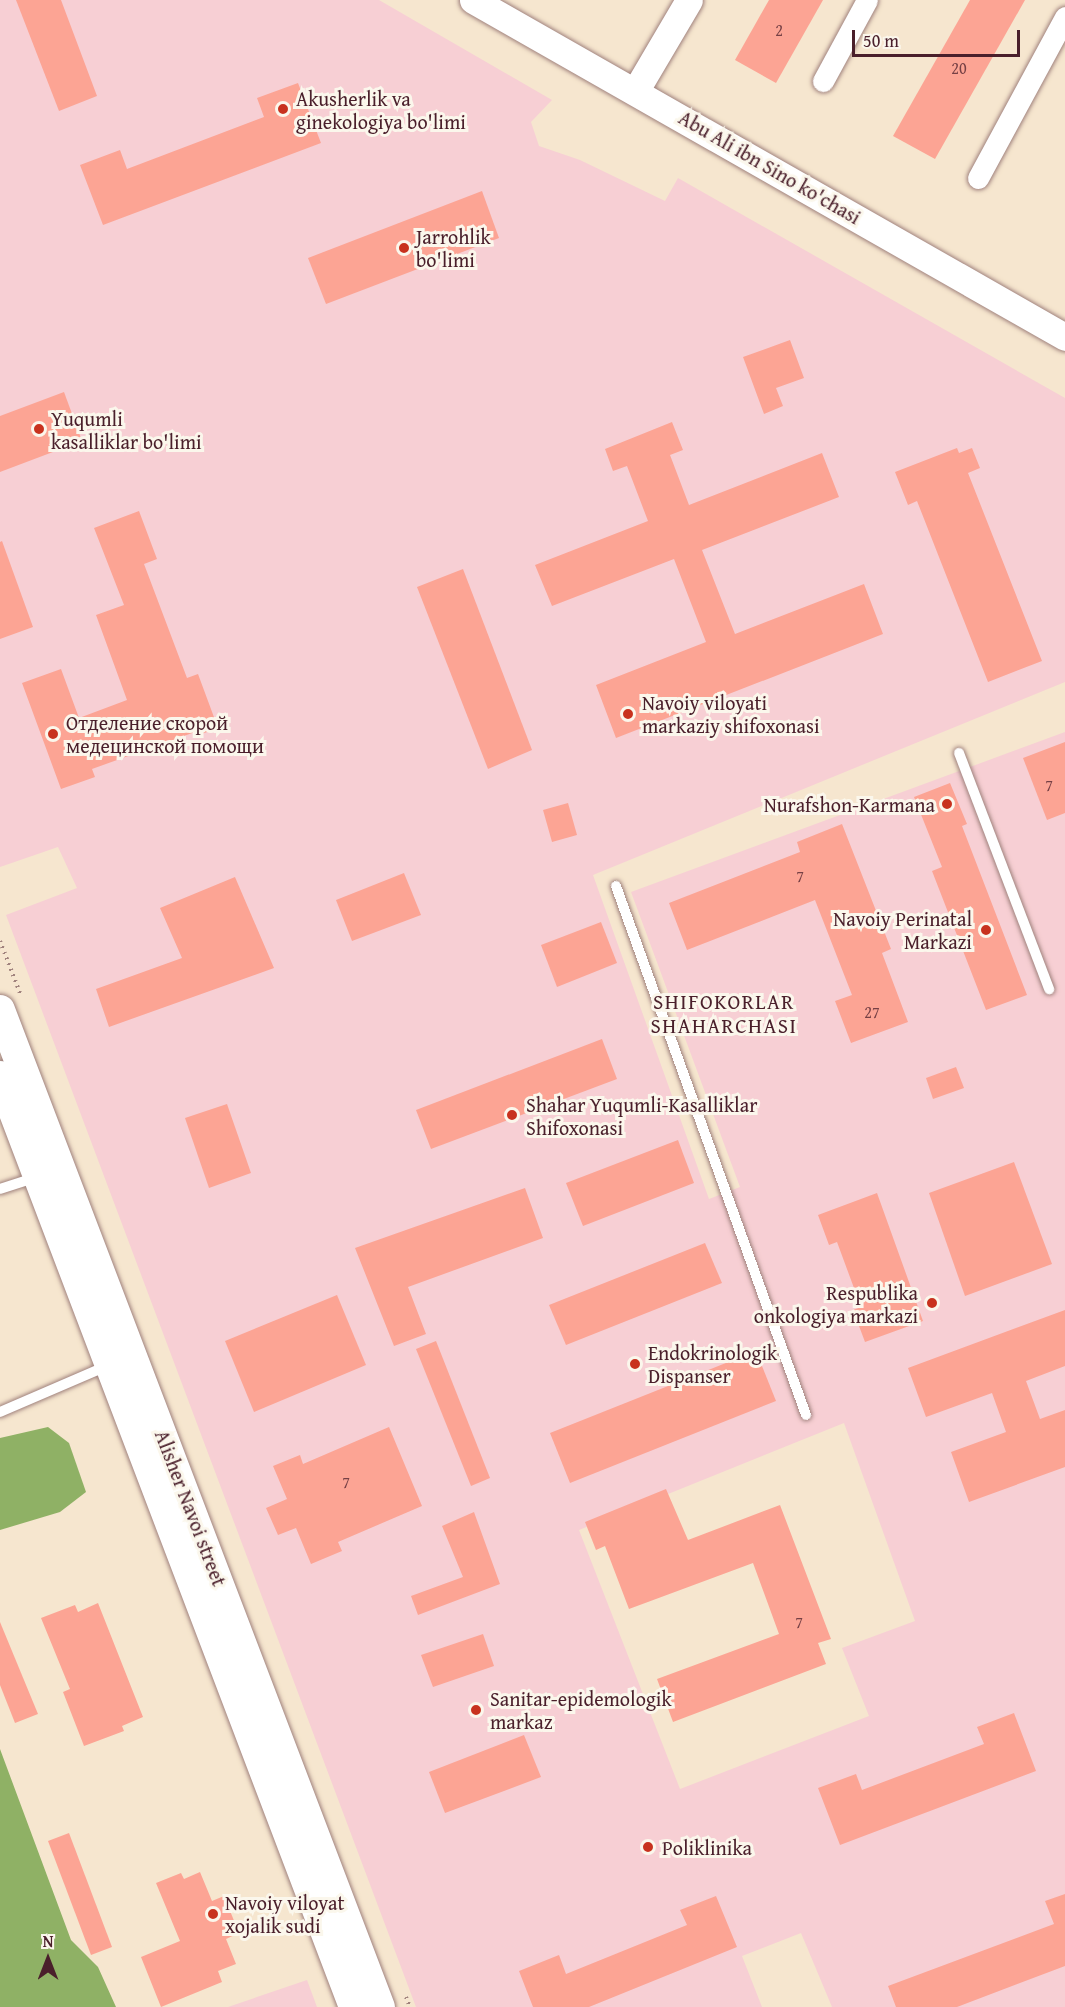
<!DOCTYPE html>
<meta charset="utf-8">
<style>
body{margin:0}
#map{position:relative;width:1065px;height:2007px;overflow:hidden;background:#f6e6cf;font-family:"Gentium Book Plus",serif}
div>[style]{position:absolute}
.built>*{inset:0;background:#f7cfd4}
.forest>*{inset:0;background:#8fb165}
.building>*{inset:0;background:#fca494}
.path>*{height:4px;margin-top:-2px;transform-origin:0;background:repeating-linear-gradient(90deg,#a0827d 0 1.5px,transparent 0 6px)}
.roads{filter:drop-shadow(0 0 2px #a0827d) drop-shadow(0 0 2px #a0827d)}
.service>*{height:10px;margin:-5px;padding:0 5px;transform-origin:5px;border-radius:5px;background:#fff}
.minor>*{height:21px;margin:-10.5px;padding:0 10.5px;transform-origin:10.5px;border-radius:10.5px;background:#fff}
.tertiary>*{height:27px;margin:-13.5px;padding:0 13.5px;transform-origin:13.5px;border-radius:13.5px;background:#fff}
.secondary>*{height:30px;margin:-15px;padding:0 15px;transform-origin:15px;border-radius:15px;background:#fff}
.dots>*{width:16px;height:16px;translate:-50% -50%;box-sizing:border-box;border:3px solid #fbf7ec;border-radius:50%}
span{translate:-50% -50%;white-space:nowrap;text-align:center;line-height:1.15;-webkit-text-stroke:6px #fbf7ec;paint-order:stroke}
.number-label{font-size:16px;color:#764045}
.number-label span{-webkit-text-stroke-width:0}
.poi-label{font-size:20px;color:#4a1f2b}
.left{translate:0 -50%;text-align:left}
.right{translate:-100% -50%;text-align:right}
.street-label{font-size:20px;color:#4a1f2b}
.neighbourhood-label{font-size:21px;color:#4a1f2b;letter-spacing:1.5px}
.north{position:absolute;left:18px;top:1929px;width:60px;height:60px;-webkit-text-stroke:4px #fbf7ec;paint-order:stroke;rotate:0deg;font-size:16px;font-weight:700;line-height:24px;text-align:center;color:#4a1f2b}
.north::after{content:'';display:block;margin:auto;width:21px;height:27px;background:#4a1f2b;clip-path:polygon(50% 0,100% 100%,50% 72%,0 100%)}
.scale{position:absolute;left:852px;top:30px;width:168px;height:27px;box-sizing:border-box;border:3px solid #4a1f2b;border-top:0;padding-left:8px;font-size:18px;line-height:21px;white-space:nowrap;color:#4a1f2b;-webkit-text-stroke:4px #fbf7ec;paint-order:stroke}
</style>
<div id="map">
<div class="built">
<div style="clip-path:polygon(evenodd,0 0,379px 0,552px 100px,531px 122px,539px 146px,580px 160px,665px 201px,678px 178px,1065px 398px,1065px 682px,593px 875px,709px 1199px,740px 1187px,631px 892px,1065px 732px,1065px 2007px,832px 2007px,801px 1933px,742px 1956px,762px 2007px,416px 2007px,6px 915px,77px 888px,58px 847px,0 867px,0 0,844px 1423px,915px 1621px,842px 1648px,869px 1716px,680px 1789px,579px 1530px,844px 1423px)"></div>
<div style="clip-path:polygon(307px 1980px,317px 2007px,228px 2007px)"></div>
</div>
<div class="forest">
<div style="clip-path:polygon(48px 1427px,69px 1443px,86px 1492px,60px 1512px,0 1530px,0 1438px)"></div>
<div style="clip-path:polygon(0 1749px,71px 1940px,98px 1967px,116px 2007px,0 2007px)"></div>
</div>
<div class="building">
<div style="clip-path:polygon(16px 0,61px 0,97px 96px,59px 111px)"></div>
<div style="clip-path:polygon(769px 0,823px 0,776px 83px,735px 60px)"></div>
<div style="clip-path:polygon(970px 0,1025px 0,935px 159px,893px 136px)"></div>
<div style="clip-path:polygon(298px 83px,321px 143px,103px 225px,80px 165px,120px 150px,127px 169px,264px 117px,257px 98px)"></div>
<div style="clip-path:polygon(482px 191px,499px 238px,326px 304px,308px 258px)"></div>
<div style="clip-path:polygon(790px 340px,804px 378px,776px 388px,783px 406px,764px 414px,743px 357px)"></div>
<div style="clip-path:polygon(64px 392px,82px 441px,0 472px,0 416px)"></div>
<div style="clip-path:polygon(672px 422px,683px 450px,670px 455px,689px 505px,822px 453px,839px 497px,702px 550px,735px 634px,864px 584px,883px 634px,616px 738px,596px 685px,706px 642px,674px 559px,552px 606px,535px 565px,648px 521px,627px 466px,613px 471px,605px 449px)"></div>
<div style="clip-path:polygon(957px 448px,959px 453px,972px 448px,980px 468px,968px 473px,1042px 661px,988px 682px,917px 501px,908px 505px,895px 472px)"></div>
<div style="clip-path:polygon(139px 511px,157px 559px,144px 564px,187px 678px,198px 674px,218px 728px,196px 736px,195px 732px,92px 769px,95px 777px,61px 789px,22px 683px,61px 669px,79px 718px,127px 700px,96px 615px,124px 605px,94px 528px)"></div>
<div style="clip-path:polygon(2px 541px,33px 627px,0 639px,0 542px)"></div>
<div style="clip-path:polygon(463px 569px,532px 750px,488px 769px,417px 587px)"></div>
<div style="clip-path:polygon(1065px 742px,1065px 813px,1047px 820px,1023px 758px)"></div>
<div style="clip-path:polygon(950px 783px,967px 824px,962px 826px,1027px 995px,986px 1010px,932px 871px,942px 867px,914px 797px)"></div>
<div style="clip-path:polygon(568px 803px,577px 835px,552px 842px,543px 810px)"></div>
<div style="clip-path:polygon(842px 824px,891px 949px,882px 953px,908px 1022px,851px 1043px,835px 1001px,852px 995px,815px 900px,687px 950px,669px 903px,800px 852px,797px 842px)"></div>
<div style="clip-path:polygon(404px 873px,421px 915px,352px 941px,336px 900px)"></div>
<div style="clip-path:polygon(235px 877px,274px 968px,109px 1027px,96px 989px,182px 958px,160px 908px)"></div>
<div style="clip-path:polygon(601px 922px,617px 963px,557px 987px,541px 945px)"></div>
<div style="clip-path:polygon(602px 1039px,617px 1079px,431px 1149px,416px 1110px)"></div>
<div style="clip-path:polygon(956px 1067px,964px 1088px,933px 1099px,926px 1078px)"></div>
<div style="clip-path:polygon(227px 1104px,251px 1173px,209px 1188px,185px 1118px)"></div>
<div style="clip-path:polygon(678px 1140px,694px 1183px,583px 1226px,566px 1183px)"></div>
<div style="clip-path:polygon(1014px 1162px,1052px 1264px,965px 1296px,929px 1193px)"></div>
<div style="clip-path:polygon(525px 1188px,543px 1238px,408px 1287px,426px 1334px,394px 1346px,355px 1248px)"></div>
<div style="clip-path:polygon(877px 1193px,923px 1321px,865px 1342px,853px 1310px,861px 1307px,837px 1242px,829px 1245px,818px 1215px)"></div>
<div style="clip-path:polygon(705px 1243px,722px 1283px,566px 1345px,549px 1305px)"></div>
<div style="clip-path:polygon(337px 1295px,366px 1365px,254px 1412px,225px 1341px)"></div>
<div style="clip-path:polygon(1065px 1310px,1065px 1366px,1026px 1381px,1040px 1419px,1065px 1410px,1065px 1467px,969px 1502px,951px 1452px,1006px 1432px,992px 1393px,926px 1417px,908px 1368px)"></div>
<div style="clip-path:polygon(436px 1341px,490px 1478px,471px 1486px,416px 1349px)"></div>
<div style="clip-path:polygon(756px 1351px,776px 1401px,570px 1483px,550px 1433px)"></div>
<div style="clip-path:polygon(389px 1427px,422px 1506px,338px 1542px,342px 1551px,311px 1564px,296px 1528px,278px 1535px,266px 1508px,287px 1499px,273px 1466px,300px 1455px,303px 1464px)"></div>
<div style="clip-path:polygon(666px 1489px,688px 1540px,780px 1505px,831px 1639px,818px 1643px,826px 1664px,673px 1722px,657px 1679px,779px 1634px,753px 1563px,629px 1609px,605px 1546px,596px 1550px,585px 1522px)"></div>
<div style="clip-path:polygon(474px 1512px,500px 1584px,418px 1615px,411px 1596px,463px 1577px,442px 1526px)"></div>
<div style="clip-path:polygon(98px 1603px,143px 1717px,122px 1726px,124px 1731px,84px 1746px,63px 1692px,70px 1689px,41px 1618px,75px 1605px,78px 1612px)"></div>
<div style="clip-path:polygon(0 1622px,38px 1714px,15px 1723px,0 1685px)"></div>
<div style="clip-path:polygon(483px 1634px,494px 1666px,433px 1687px,421px 1655px)"></div>
<div style="clip-path:polygon(1014px 1713px,1036px 1771px,840px 1845px,818px 1788px,856px 1774px,862px 1790px,984px 1744px,977px 1727px)"></div>
<div style="clip-path:polygon(524px 1735px,541px 1777px,445px 1813px,429px 1772px)"></div>
<div style="clip-path:polygon(69px 1833px,112px 1947px,91px 1955px,48px 1841px)"></div>
<div style="clip-path:polygon(200px 1872px,212px 1901px,224px 1896px,239px 1933px,226px 1939px,236px 1964px,218px 1971px,222px 1982px,161px 2007px,141px 1957px,180px 1941px,156px 1883px,181px 1873px,184px 1879px)"></div>
<div style="clip-path:polygon(1065px 1894px,1065px 1966px,957px 2007px,896px 2007px,888px 1986px,1054px 1924px,1045px 1901px)"></div>
<div style="clip-path:polygon(716px 1896px,737px 1947px,589px 2007px,533px 2007px,519px 1971px,559px 1955px,566px 1974px,687px 1925px,680px 1910px)"></div>
</div>
<div class="path">
<div style="left:0;top:941px;width:56px;rotate:69deg"></div>
<div style="left:406px;top:1997px;width:11px;rotate:68deg"></div>
</div>
<div class="roads">
<div class="service">
<div style="left:959px;top:753px;width:253px;rotate:69.1deg"></div>
<div style="left:616px;top:886px;width:562px;rotate:70.24deg"></div>
<div style="left:0;top:1189px;width:38px;rotate:-18deg"></div>
<div style="left:0;top:1412px;width:116px;rotate:-23.3deg"></div>
</div>
<div class="minor">
<div style="left:823px;top:81px;width:92px;rotate:-61.5deg"></div>
<div style="left:978px;top:178px;width:183px;rotate:-61.6deg"></div>
</div>
<div class="tertiary">
<div style="left:473px;top:0;width:681px;rotate:29.65deg"></div>
<div style="left:636px;top:90px;width:104px;rotate:-59.5deg"></div>
</div>
<div class="secondary">
<div style="left:0;top:1010px;width:1067px;rotate:69.14deg"></div>
<div style="left:0;top:1076px;width:996px;rotate:69.18deg"></div>
</div>
</div>
<div class="dots">
<div style="left:283px;top:109px;background:#c8321e"></div>
<div style="left:404px;top:248px;background:#c8321e"></div>
<div style="left:39px;top:429px;background:#c8321e"></div>
<div style="left:628px;top:714px;background:#c8321e"></div>
<div style="left:53px;top:734px;background:#c8321e"></div>
<div style="left:947px;top:804px;background:#c8321e"></div>
<div style="left:986px;top:930px;background:#c8321e"></div>
<div style="left:512px;top:1115px;background:#c8321e"></div>
<div style="left:932px;top:1303px;background:#c8321e"></div>
<div style="left:635px;top:1364px;background:#c8321e"></div>
<div style="left:476px;top:1710px;background:#c8321e"></div>
<div style="left:648px;top:1847px;background:#c8321e"></div>
<div style="left:213px;top:1914px;background:#c8321e"></div>
</div>
<div class="number-label">
<span style="left:779px;top:30px">2</span>
<span style="left:959px;top:68px">20</span>
<span style="left:1049px;top:785px">7</span>
<span style="left:800px;top:876px">7</span>
<span style="left:872px;top:1012px">27</span>
<span style="left:346px;top:1482px">7</span>
<span style="left:799px;top:1622px">7</span>
</div>
<div class="poi-label">
<span class="left" style="left:296px;top:110px">Akusherlik va<br>ginekologiya bo'limi</span>
<span class="left" style="left:416px;top:248px">Jarrohlik<br>bo'limi</span>
<span class="left" style="left:51px;top:430px">Yuqumli<br>kasalliklar bo'limi</span>
<span class="left" style="left:642px;top:714px">Navoiy viloyati<br>markaziy shifoxonasi</span>
<span class="left" style="left:66px;top:734px">Отделение скорой<br>медецинской помощи</span>
<span class="right" style="left:935px;top:804px">Nurafshon-Karmana</span>
<span class="right" style="left:972px;top:930px">Navoiy Perinatal<br>Markazi</span>
<span class="left" style="left:526px;top:1116px">Shahar Yuqumli-Kasalliklar<br>Shifoxonasi</span>
<span class="right" style="left:918px;top:1304px">Respublika<br>onkologiya markazi</span>
<span class="left" style="left:648px;top:1364px">Endokrinologik<br>Dispanser</span>
<span class="left" style="left:490px;top:1710px">Sanitar-epidemologik<br>markaz</span>
<span class="left" style="left:662px;top:1847px">Poliklinika</span>
<span class="left" style="left:225px;top:1914px">Navoiy viloyat<br>xojalik sudi</span>
</div>
<div class="street-label">
<span style="left:770px;top:167px;rotate:30deg">Abu Ali ibn Sino ko'chasi</span>
<span style="left:191px;top:1508px;rotate:69deg">Alisher Navoi street</span>
</div>
<div class="neighbourhood-label">
<span style="left:724px;top:1014px">SHIFOKORLAR<br>SHAHARCHASI</span>
</div>
<div class="north">N</div>
<div class="scale">50 m</div>
</div>
